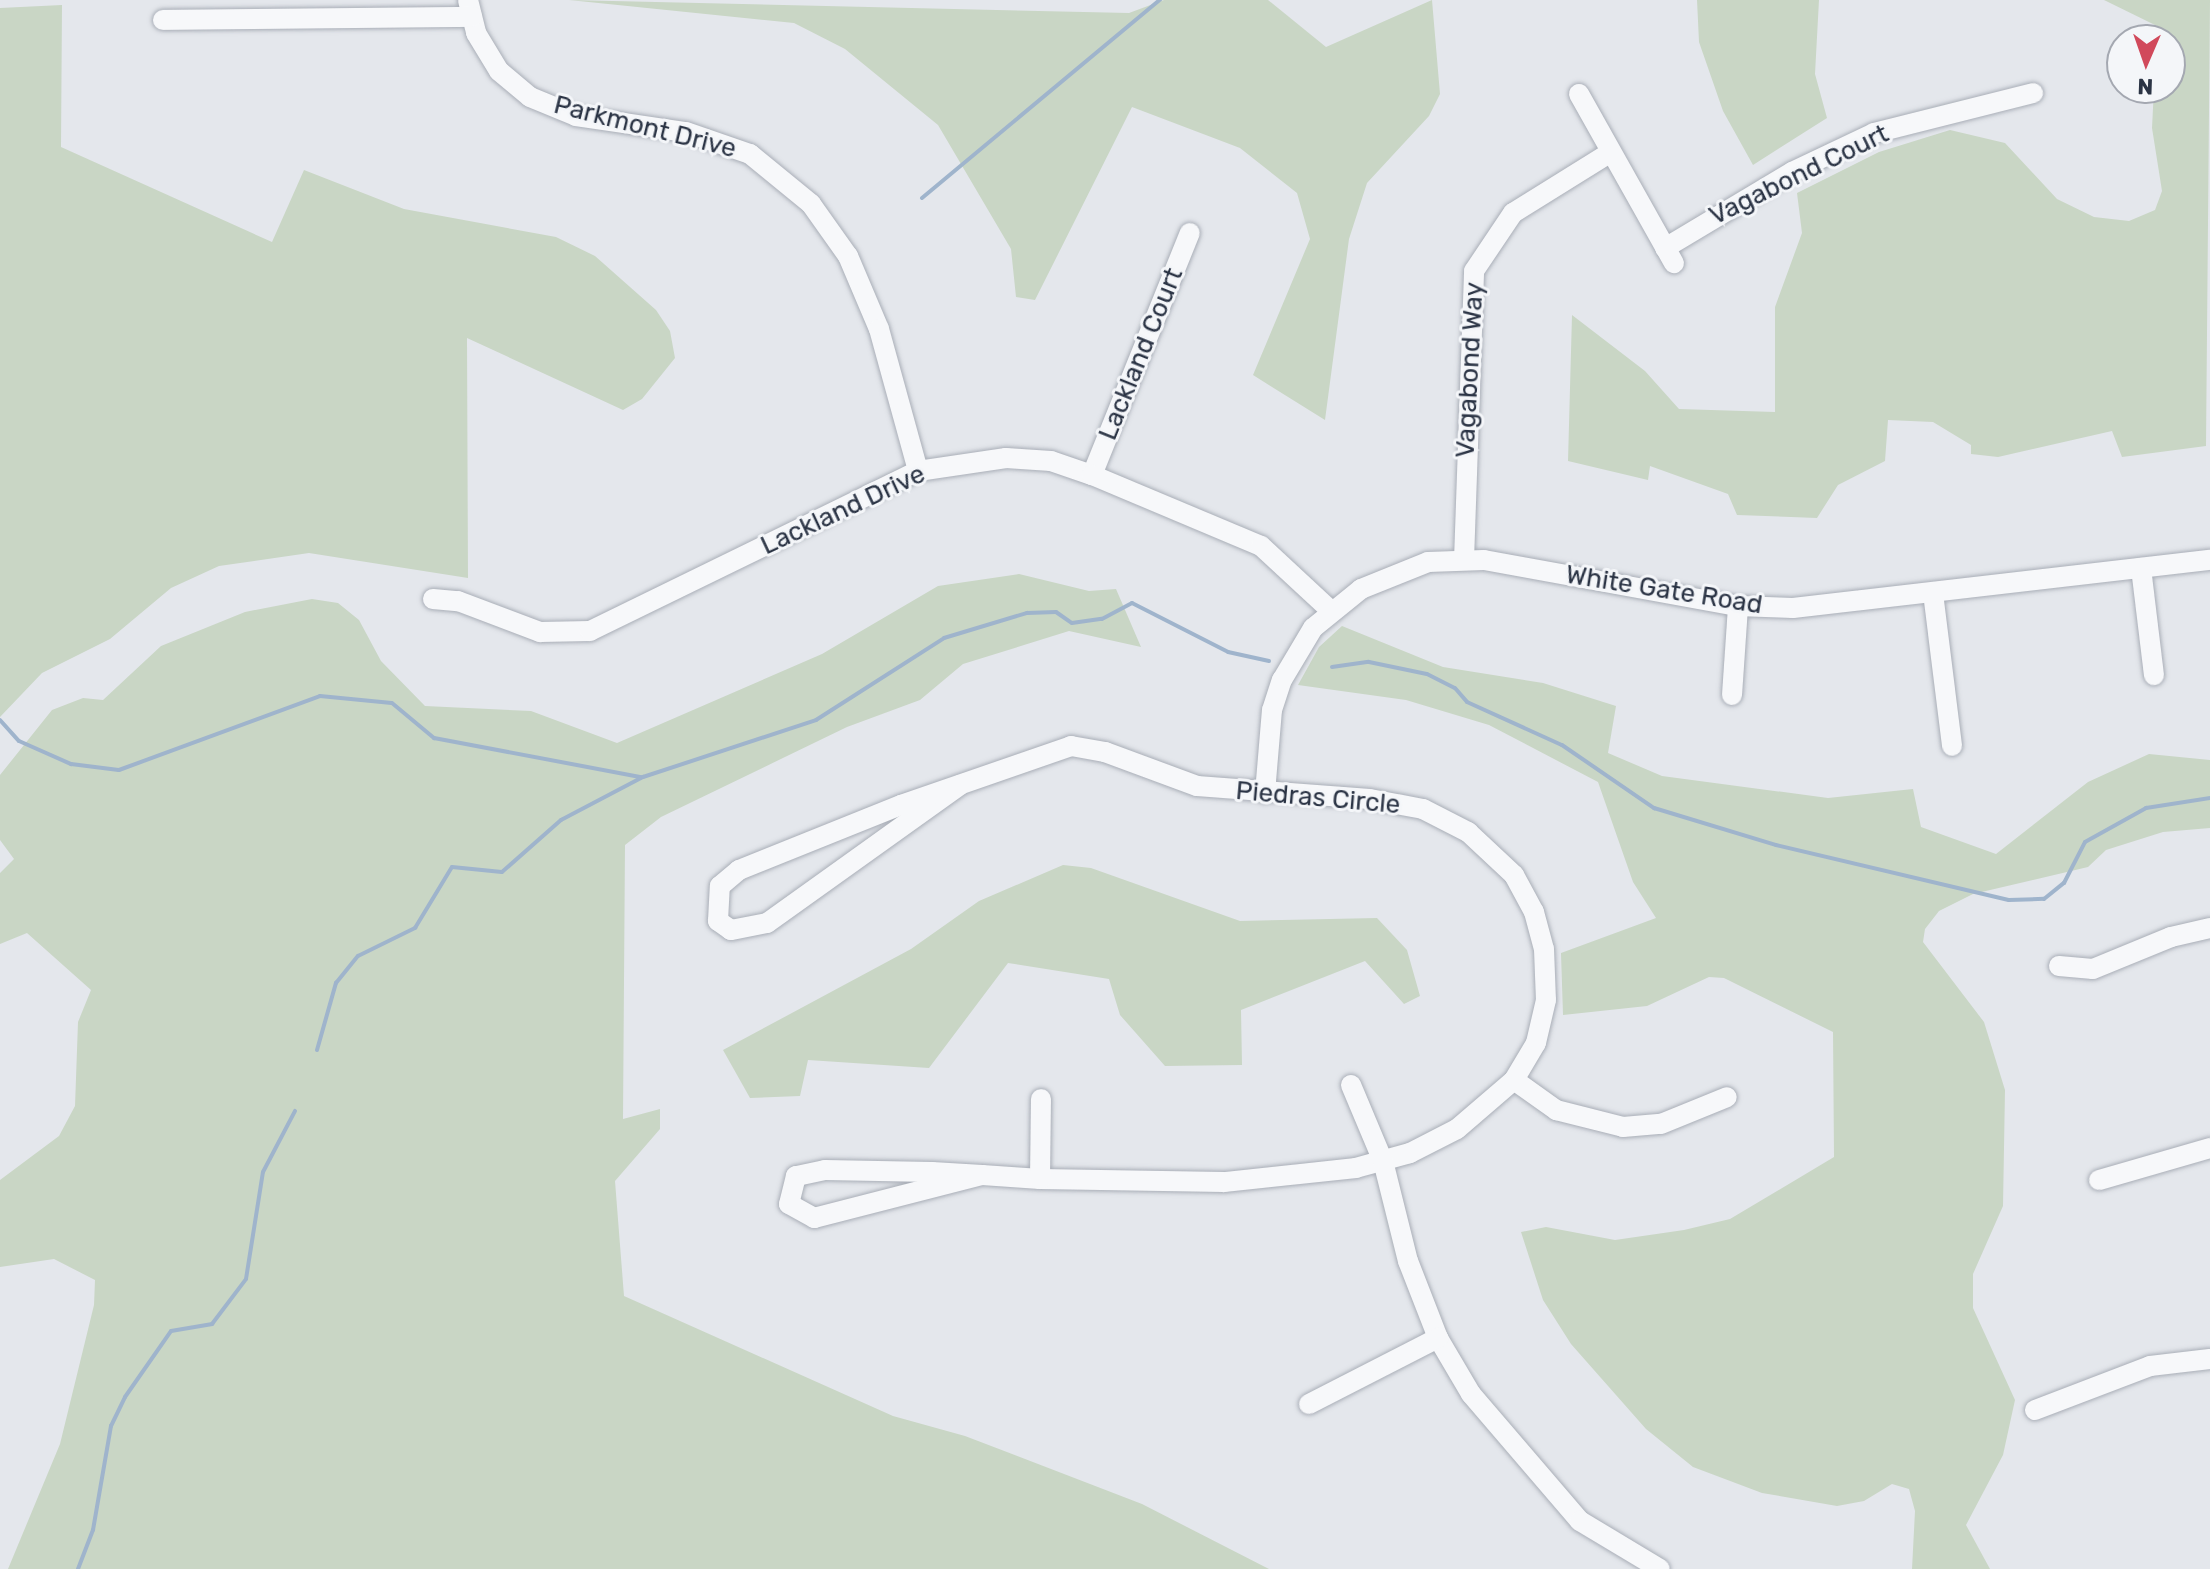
<!DOCTYPE html>
<style>
body{margin:0}
#map{position:relative;width:2210px;height:1569px;overflow:hidden;background:#e4e7ec;font-family:Rubik,sans-serif}
div>[style]{position:absolute}
.green>*{inset:0;background:#c9d6c5}
.stream>*{height:4px;margin:-2px;padding:0 2px;transform-origin:2px;border-radius:2px;background:#9fb4cc}
.roads{filter:drop-shadow(0 0 2px #a9aeb7) drop-shadow(0 0 2px #a9aeb7)}
.minor>*{height:20px;margin:-10px;padding:0 10px;transform-origin:10px;border-radius:10px;background:#f7f8fa}
span{translate:-50% -50%;white-space:nowrap;text-align:center;line-height:1.15;-webkit-text-stroke:6px #f4f6f9;paint-order:stroke}
.street-label{font-size:26px;color:#2b3445}
.north{position:absolute;left:2106px;top:24px;width:80px;height:80px;box-sizing:border-box;background:#f4f6f9;border:2px solid #a4a8b1;border-radius:50%;rotate:182deg;font-size:22px;font-weight:700;line-height:32px;text-align:center;color:#2b3445}
.north::after{content:'';display:block;margin:auto;width:28px;height:36px;background:#d1495b;clip-path:polygon(50% 0,100% 100%,50% 72%,0 100%)}
</style>
<div id="map">
<div class="green">
<div style="clip-path:polygon(569px 0,1129px 13px,1164px 0,1268px 0,1326px 47px,1432px 0,1440px 94px,1429px 116px,1367px 183px,1349px 239px,1325px 420px,1253px 375px,1310px 239px,1297px 193px,1240px 148px,1132px 107px,1035px 300px,1016px 297px,1011px 249px,938px 125px,845px 49px,794px 23px)"></div>
<div style="clip-path:polygon(1697px 0,1819px 0,1815px 74px,1827px 118px,1753px 165px,1723px 111px,1699px 42px)"></div>
<div style="clip-path:polygon(2104px 0,2210px 0,2206px 446px,2122px 457px,2112px 431px,1998px 457px,1971px 454px,1971px 445px,1933px 422px,1888px 420px,1885px 461px,1838px 485px,1817px 518px,1737px 515px,1728px 494px,1650px 466px,1648px 480px,1568px 461px,1572px 315px,1645px 371px,1679px 409px,1775px 412px,1775px 307px,1802px 233px,1797px 193px,1879px 152px,1950px 130px,2005px 143px,2057px 199px,2094px 217px,2129px 221px,2155px 210px,2162px 191px,2152px 128px,2154px 88px,2170px 88px,2170px 40px,2157px 40px,2157px 26px)"></div>
<div style="clip-path:polygon(62px 5px,61px 147px,272px 242px,304px 170px,404px 209px,556px 237px,595px 256px,656px 310px,670px 331px,675px 358px,642px 399px,623px 410px,467px 338px,468px 578px,309px 553px,219px 566px,171px 588px,110px 639px,42px 673px,0 717px,0 8px)"></div>
<div style="clip-path:polygon(1019px 574px,1089px 591px,1116px 589px,1141px 647px,1069px 631px,963px 664px,920px 700px,847px 727px,661px 817px,625px 845px,623px 1119px,660px 1109px,660px 1129px,615px 1181px,624px 1296px,893px 1416px,965px 1436px,1142px 1504px,1269px 1569px,8px 1569px,60px 1444px,94px 1305px,95px 1280px,54px 1259px,0 1267px,0 1180px,59px 1136px,75px 1106px,78px 1022px,91px 990px,27px 933px,0 944px,0 873px,14px 859px,0 840px,0 775px,52px 710px,83px 698px,103px 700px,161px 646px,245px 612px,312px 599px,338px 603px,359px 620px,381px 661px,425px 706px,531px 711px,617px 743px,822px 654px,938px 586px)"></div>
<div style="clip-path:polygon(1342px 626px,1443px 667px,1543px 683px,1616px 706px,1608px 753px,1662px 776px,1828px 798px,1913px 789px,1921px 827px,1996px 854px,2088px 782px,2149px 754px,2210px 760px,2210px 828px,2163px 832px,2106px 850px,2088px 867px,1973px 894px,1939px 911px,1925px 929px,1923px 942px,1984px 1022px,2005px 1090px,2003px 1206px,1973px 1274px,1973px 1308px,2015px 1400px,2003px 1455px,1966px 1525px,1990px 1569px,1912px 1569px,1915px 1511px,1909px 1489px,1892px 1484px,1864px 1501px,1837px 1506px,1762px 1493px,1693px 1467px,1646px 1429px,1571px 1344px,1543px 1300px,1521px 1232px,1546px 1227px,1615px 1240px,1684px 1230px,1730px 1219px,1834px 1157px,1833px 1032px,1724px 978px,1709px 977px,1647px 1006px,1563px 1015px,1561px 953px,1656px 918px,1633px 882px,1598px 782px,1489px 725px,1406px 700px,1298px 685px,1319px 647px)"></div>
<div style="clip-path:polygon(1063px 865px,1091px 868px,1240px 921px,1377px 918px,1407px 950px,1420px 996px,1404px 1004px,1365px 961px,1241px 1010px,1242px 1065px,1165px 1066px,1120px 1015px,1109px 979px,1008px 963px,929px 1068px,808px 1060px,800px 1096px,750px 1098px,723px 1050px,911px 949px,979px 901px)"></div>
</div>
<div class="stream">
<div style="left:922px;top:198px;width:310px;rotate:-39.8deg"></div>
<div style="left:1332px;top:667px;width:37px;rotate:-8deg"></div>
<div style="left:1369px;top:662px;width:59px;rotate:11.7deg"></div>
<div style="left:1427px;top:674px;width:31px;rotate:27deg"></div>
<div style="left:1455px;top:688px;width:18px;rotate:49deg"></div>
<div style="left:1467px;top:702px;width:104px;rotate:24.4deg"></div>
<div style="left:1562px;top:745px;width:112px;rotate:34.4deg"></div>
<div style="left:1654px;top:808px;width:127px;rotate:16.9deg"></div>
<div style="left:1776px;top:845px;width:239px;rotate:13.3deg"></div>
<div style="left:2009px;top:900px;width:35px;rotate:-2deg"></div>
<div style="left:2044px;top:899px;width:26px;rotate:-39deg"></div>
<div style="left:2064px;top:883px;width:46px;rotate:-62.9deg"></div>
<div style="left:2085px;top:842px;width:70px;rotate:-29.1deg"></div>
<div style="left:2146px;top:808px;width:65px;rotate:-8.9deg"></div>
<div style="left:0;top:720px;width:28px;rotate:48deg"></div>
<div style="left:19px;top:741px;width:57px;rotate:23.9deg"></div>
<div style="left:71px;top:764px;width:48px;rotate:7.1deg"></div>
<div style="left:119px;top:770px;width:214px;rotate:-20.2deg"></div>
<div style="left:320px;top:696px;width:72px;rotate:5.6deg"></div>
<div style="left:392px;top:703px;width:55px;rotate:39.8deg"></div>
<div style="left:434px;top:738px;width:211px;rotate:10.7deg"></div>
<div style="left:317px;top:1050px;width:70px;rotate:-74.2deg"></div>
<div style="left:336px;top:983px;width:35px;rotate:-51deg"></div>
<div style="left:358px;top:956px;width:64px;rotate:-26.2deg"></div>
<div style="left:415px;top:928px;width:71px;rotate:-58.8deg"></div>
<div style="left:452px;top:867px;width:50px;rotate:5.7deg"></div>
<div style="left:502px;top:872px;width:79px;rotate:-41.4deg"></div>
<div style="left:561px;top:820px;width:93px;rotate:-27.7deg"></div>
<div style="left:643px;top:777px;width:182px;rotate:-18.2deg"></div>
<div style="left:816px;top:720px;width:152px;rotate:-32.6deg"></div>
<div style="left:944px;top:638px;width:87px;rotate:-16.8deg"></div>
<div style="left:1027px;top:613px;width:29px;rotate:-2deg"></div>
<div style="left:1056px;top:612px;width:19px;rotate:35deg"></div>
<div style="left:1072px;top:623px;width:30px;rotate:-8deg"></div>
<div style="left:1102px;top:619px;width:34px;rotate:-28deg"></div>
<div style="left:1132px;top:603px;width:108px;rotate:27deg"></div>
<div style="left:1228px;top:652px;width:42px;rotate:12.4deg"></div>
<div style="left:78px;top:1569px;width:42px;rotate:-69deg"></div>
<div style="left:93px;top:1530px;width:106px;rotate:-80.2deg"></div>
<div style="left:111px;top:1426px;width:32px;rotate:-64deg"></div>
<div style="left:125px;top:1397px;width:80px;rotate:-55.1deg"></div>
<div style="left:171px;top:1331px;width:42px;rotate:-9.7deg"></div>
<div style="left:212px;top:1324px;width:56px;rotate:-52.9deg"></div>
<div style="left:246px;top:1279px;width:108px;rotate:-81deg"></div>
<div style="left:263px;top:1172px;width:69px;rotate:-62.3deg"></div>
</div>
<div class="roads">
<div class="minor">
<div style="left:468px;top:0;width:34px;rotate:76deg"></div>
<div style="left:476px;top:33px;width:44px;rotate:58.8deg"></div>
<div style="left:499px;top:71px;width:40px;rotate:40deg"></div>
<div style="left:530px;top:97px;width:50px;rotate:22.4deg"></div>
<div style="left:576px;top:116px;width:111px;rotate:8.3deg"></div>
<div style="left:686px;top:132px;width:68px;rotate:19deg"></div>
<div style="left:750px;top:154px;width:79px;rotate:39.3deg"></div>
<div style="left:811px;top:204px;width:64px;rotate:54.6deg"></div>
<div style="left:848px;top:256px;width:79px;rotate:67deg"></div>
<div style="left:879px;top:329px;width:147px;rotate:74.6deg"></div>
<div style="left:163px;top:20px;width:309px;rotate:-0.6deg"></div>
<div style="left:1579px;top:94px;width:194px;rotate:60.7deg"></div>
<div style="left:1665px;top:248px;width:148px;rotate:-30.9deg"></div>
<div style="left:1792px;top:172px;width:91px;rotate:-25.4deg"></div>
<div style="left:1874px;top:133px;width:164px;rotate:-14.1deg"></div>
<div style="left:1092px;top:475px;width:261px;rotate:-68deg"></div>
<div style="left:1464px;top:560px;width:289px;rotate:-88deg"></div>
<div style="left:1474px;top:271px;width:70px;rotate:-56.1deg"></div>
<div style="left:1513px;top:213px;width:115px;rotate:-31.9deg"></div>
<div style="left:2141px;top:568px;width:108px;rotate:83.1deg"></div>
<div style="left:1933px;top:593px;width:154px;rotate:82.9deg"></div>
<div style="left:433px;top:599px;width:25px;rotate:5deg"></div>
<div style="left:458px;top:601px;width:88px;rotate:20.7deg"></div>
<div style="left:540px;top:632px;width:50px;rotate:-1.1deg"></div>
<div style="left:590px;top:631px;width:365px;rotate:-26deg"></div>
<div style="left:918px;top:471px;width:89px;rotate:-8.4deg"></div>
<div style="left:1006px;top:458px;width:45px;rotate:3.8deg"></div>
<div style="left:1051px;top:461px;width:43px;rotate:18.9deg"></div>
<div style="left:1092px;top:475px;width:183px;rotate:22.8deg"></div>
<div style="left:1261px;top:546px;width:93px;rotate:42.8deg"></div>
<div style="left:1732px;top:695px;width:89px;rotate:-86.1deg"></div>
<div style="left:960px;top:785px;width:237px;rotate:144.4deg"></div>
<div style="left:767px;top:923px;width:37px;rotate:169deg"></div>
<div style="left:731px;top:930px;width:16px;rotate:-145deg"></div>
<div style="left:718px;top:921px;width:35px;rotate:-87deg"></div>
<div style="left:720px;top:886px;width:25px;rotate:-40deg"></div>
<div style="left:739px;top:870px;width:175px;rotate:-21.9deg"></div>
<div style="left:901px;top:805px;width:180px;rotate:-19.1deg"></div>
<div style="left:1071px;top:746px;width:35px;rotate:10deg"></div>
<div style="left:1105px;top:752px;width:98px;rotate:20.3deg"></div>
<div style="left:1197px;top:786px;width:173px;rotate:4.3deg"></div>
<div style="left:1370px;top:799px;width:54px;rotate:10.7deg"></div>
<div style="left:1423px;top:809px;width:51px;rotate:27.1deg"></div>
<div style="left:1468px;top:832px;width:63px;rotate:43.1deg"></div>
<div style="left:1514px;top:875px;width:42px;rotate:61.6deg"></div>
<div style="left:1534px;top:912px;width:38px;rotate:75deg"></div>
<div style="left:1544px;top:949px;width:51px;rotate:87.8deg"></div>
<div style="left:1546px;top:1000px;width:44px;rotate:103.1deg"></div>
<div style="left:1536px;top:1043px;width:43px;rotate:120.7deg"></div>
<div style="left:1514px;top:1080px;width:75px;rotate:139.3deg"></div>
<div style="left:1457px;top:1129px;width:53px;rotate:152.9deg"></div>
<div style="left:1410px;top:1153px;width:56px;rotate:164.5deg"></div>
<div style="left:1356px;top:1168px;width:133px;rotate:173.9deg"></div>
<div style="left:1224px;top:1182px;width:184px;rotate:-179.1deg"></div>
<div style="left:1040px;top:1179px;width:58px;rotate:-176.1deg"></div>
<div style="left:982px;top:1175px;width:50px;rotate:-176.6deg"></div>
<div style="left:932px;top:1172px;width:107px;rotate:-178.9deg"></div>
<div style="left:825px;top:1170px;width:30px;rotate:168deg"></div>
<div style="left:796px;top:1176px;width:29px;rotate:104deg"></div>
<div style="left:789px;top:1204px;width:29px;rotate:29deg"></div>
<div style="left:814px;top:1218px;width:173px;rotate:-14.4deg"></div>
<div style="left:1265px;top:793px;width:83px;rotate:-85.2deg"></div>
<div style="left:1272px;top:710px;width:32px;rotate:-72deg"></div>
<div style="left:1282px;top:680px;width:61px;rotate:-59.2deg"></div>
<div style="left:1313px;top:628px;width:62px;rotate:-39.1deg"></div>
<div style="left:1361px;top:589px;width:72px;rotate:-21.9deg"></div>
<div style="left:1428px;top:562px;width:56px;rotate:-2deg"></div>
<div style="left:1484px;top:560px;width:258px;rotate:10.3deg"></div>
<div style="left:1738px;top:606px;width:55px;rotate:2.1deg"></div>
<div style="left:1793px;top:608px;width:420px;rotate:-6.6deg"></div>
<div style="left:2059px;top:966px;width:34px;rotate:5deg"></div>
<div style="left:2093px;top:969px;width:84px;rotate:-22.3deg"></div>
<div style="left:2171px;top:937px;width:40px;rotate:-13deg"></div>
<div style="left:1514px;top:1080px;width:52px;rotate:35.5deg"></div>
<div style="left:1556px;top:1110px;width:69px;rotate:14.2deg"></div>
<div style="left:1623px;top:1127px;width:38px;rotate:-5deg"></div>
<div style="left:1661px;top:1124px;width:71px;rotate:-22.2deg"></div>
<div style="left:1351px;top:1085px;width:82px;rotate:67.2deg"></div>
<div style="left:1383px;top:1161px;width:103px;rotate:76deg"></div>
<div style="left:1408px;top:1261px;width:83px;rotate:68.7deg"></div>
<div style="left:1438px;top:1338px;width:65px;rotate:59.5deg"></div>
<div style="left:1471px;top:1394px;width:167px;rotate:49.4deg"></div>
<div style="left:1580px;top:1521px;width:93px;rotate:31deg"></div>
<div style="left:1040px;top:1179px;width:80px;rotate:-89.3deg"></div>
<div style="left:2099px;top:1180px;width:116px;rotate:-16.1deg"></div>
<div style="left:1309px;top:1404px;width:145px;rotate:-27.1deg"></div>
<div style="left:2035px;top:1410px;width:123px;rotate:-20.9deg"></div>
<div style="left:2150px;top:1366px;width:60px;rotate:-6.7deg"></div>
</div>
</div>
<div class="street-label">
<span style="left:645px;top:127px;rotate:14deg">Parkmont Drive</span>
<span style="left:1799px;top:175px;rotate:-26deg">Vagabond Court</span>
<span style="left:1141px;top:354px;rotate:-68deg">Lackland Court</span>
<span style="left:1470px;top:370px;rotate:-87deg">Vagabond Way</span>
<span style="left:843px;top:510px;rotate:-25deg">Lackland Drive</span>
<span style="left:1664px;top:590px;rotate:9deg">White Gate Road</span>
<span style="left:1318px;top:798px;rotate:5deg">Piedras Circle</span>
</div>
<div class="north">N</div>
</div>
